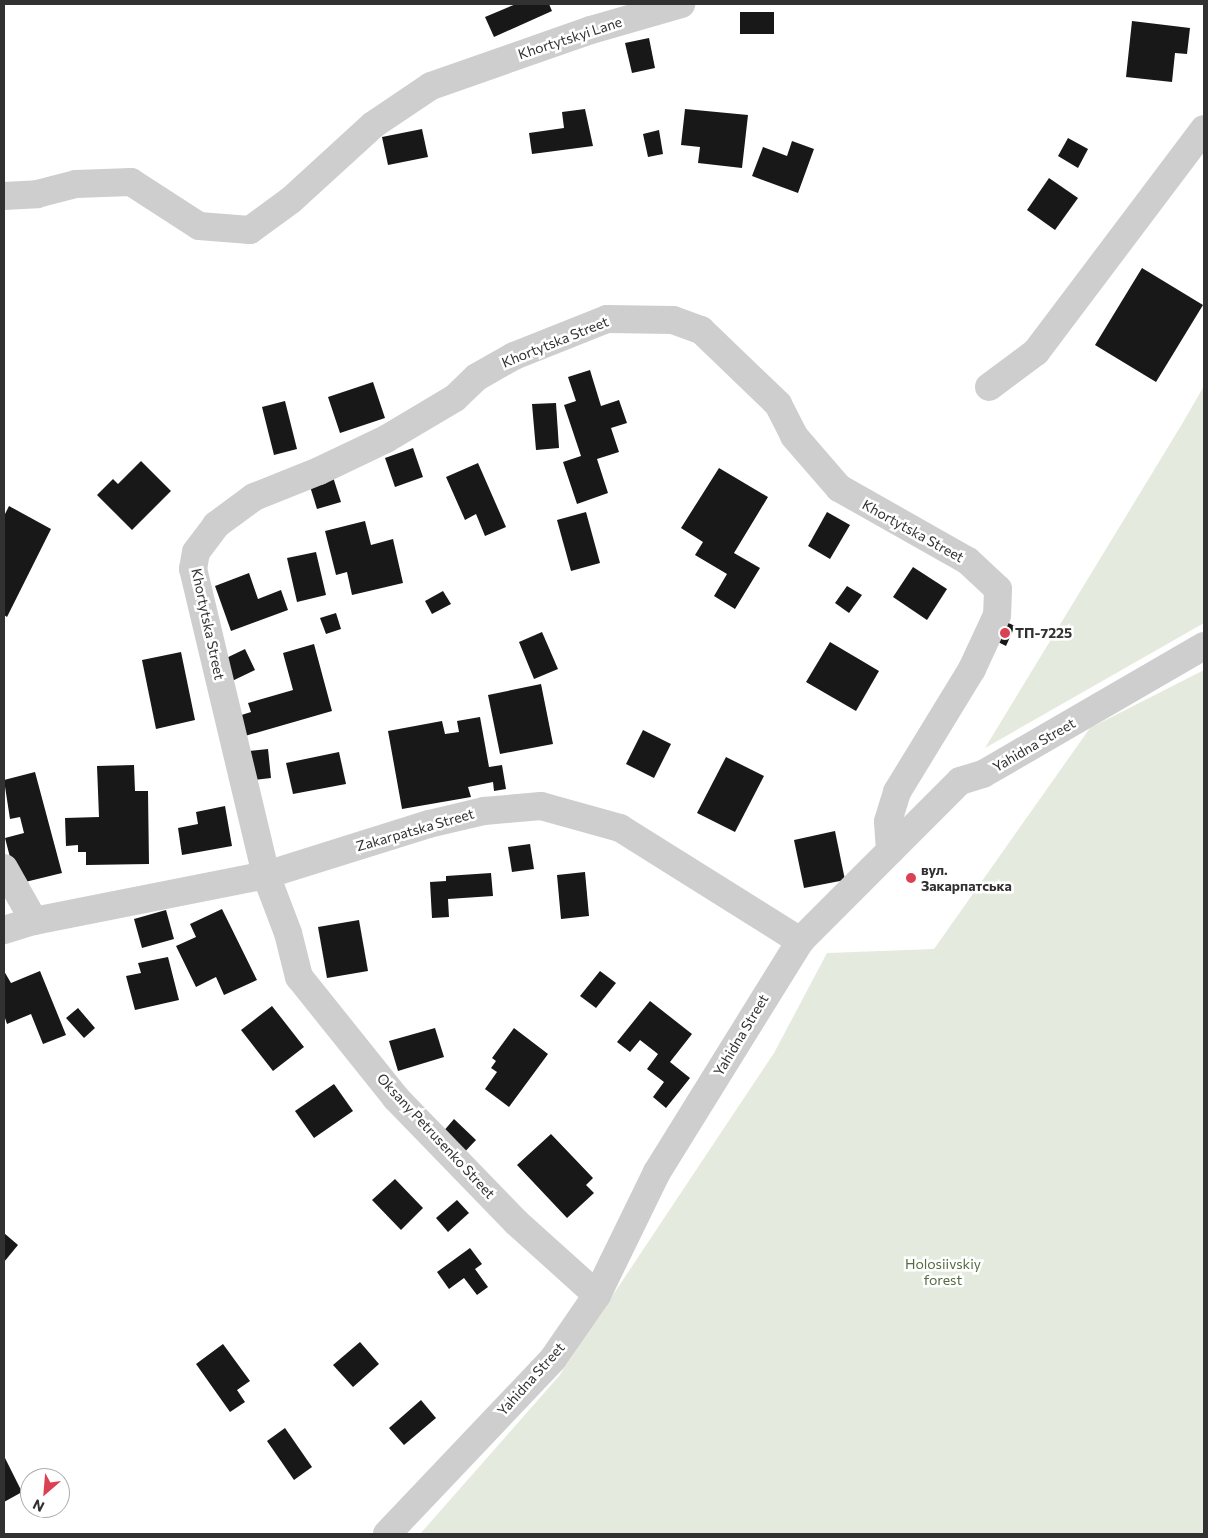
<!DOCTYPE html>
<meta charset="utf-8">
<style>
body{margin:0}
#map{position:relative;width:1208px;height:1538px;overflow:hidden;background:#fff;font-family:Commissioner,sans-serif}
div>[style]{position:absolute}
.green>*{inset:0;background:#e5eade}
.building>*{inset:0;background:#181818}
.minor>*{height:28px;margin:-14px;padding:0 14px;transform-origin:14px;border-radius:14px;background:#cecece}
.dots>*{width:14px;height:14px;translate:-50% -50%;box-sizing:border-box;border:2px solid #fff;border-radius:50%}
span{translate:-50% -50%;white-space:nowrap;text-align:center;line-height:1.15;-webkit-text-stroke:5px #fff;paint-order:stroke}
.street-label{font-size:14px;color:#313131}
.poi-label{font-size:14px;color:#313131;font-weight:700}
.left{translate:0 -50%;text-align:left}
.park-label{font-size:14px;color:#566b41}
.frame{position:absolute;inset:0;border:5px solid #313131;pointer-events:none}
.north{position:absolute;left:20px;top:1468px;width:50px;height:50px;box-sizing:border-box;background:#fff;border:1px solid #adadad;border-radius:50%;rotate:207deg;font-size:14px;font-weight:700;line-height:20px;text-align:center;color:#313131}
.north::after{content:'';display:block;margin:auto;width:18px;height:22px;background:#da4153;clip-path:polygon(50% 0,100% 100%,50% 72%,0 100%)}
</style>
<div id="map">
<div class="green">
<div style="clip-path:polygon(1204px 386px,1204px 623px,985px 748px,1182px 424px)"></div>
<div style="clip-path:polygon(1204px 670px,1204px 1534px,420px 1534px,559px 1376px,774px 1053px,827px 953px,934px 949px,1090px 728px)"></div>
</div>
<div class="building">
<div style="clip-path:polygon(516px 4px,549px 4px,552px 11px,494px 37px,485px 17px)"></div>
<div style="clip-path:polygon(740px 12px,774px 12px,774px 34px,740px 34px)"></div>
<div style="clip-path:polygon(1132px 21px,1190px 28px,1187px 54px,1175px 53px,1172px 82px,1126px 77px)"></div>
<div style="clip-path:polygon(649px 38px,655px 68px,632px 73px,625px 43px)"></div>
<div style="clip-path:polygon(585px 109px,593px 146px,532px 154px,529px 133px,564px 128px,562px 112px)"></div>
<div style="clip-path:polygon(685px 109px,748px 115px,742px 168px,698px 163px,700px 147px,681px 145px)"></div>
<div style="clip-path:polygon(422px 129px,428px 157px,388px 165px,382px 137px)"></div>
<div style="clip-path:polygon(659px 130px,663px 154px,648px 157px,643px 134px)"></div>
<div style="clip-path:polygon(1068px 138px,1088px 149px,1078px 168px,1058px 156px)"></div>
<div style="clip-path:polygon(792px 141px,814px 149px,798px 193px,752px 176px,763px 147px,787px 156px)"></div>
<div style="clip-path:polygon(1049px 178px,1078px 198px,1055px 230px,1027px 210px)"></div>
<div style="clip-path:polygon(1142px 268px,1203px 305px,1156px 382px,1095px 345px)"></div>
<div style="clip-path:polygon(590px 370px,601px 406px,619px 400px,627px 423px,611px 428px,619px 452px,597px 459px,608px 493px,577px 504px,563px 462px,581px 456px,564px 405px,576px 401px,568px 377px)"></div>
<div style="clip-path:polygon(373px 382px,385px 418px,340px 433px,328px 397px)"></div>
<div style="clip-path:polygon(285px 401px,297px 449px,274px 455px,262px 407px)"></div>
<div style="clip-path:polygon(556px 403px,559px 448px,536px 450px,532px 404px)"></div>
<div style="clip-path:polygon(413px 448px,423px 477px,395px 487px,385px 458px)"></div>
<div style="clip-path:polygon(141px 461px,171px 491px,132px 530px,97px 495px,113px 479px,118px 484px)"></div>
<div style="clip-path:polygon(478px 463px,506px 527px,485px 536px,476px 514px,465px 520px,446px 477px)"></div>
<div style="clip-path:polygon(719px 468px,768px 497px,734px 553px,760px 568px,735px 609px,714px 596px,727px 574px,695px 555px,703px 542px,681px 528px)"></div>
<div style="clip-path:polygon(333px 477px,341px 502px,317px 509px,309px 483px)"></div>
<div style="clip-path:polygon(9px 506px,51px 529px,7px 617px,4px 615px,4px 516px)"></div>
<div style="clip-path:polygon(586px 512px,600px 563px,571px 571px,557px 520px)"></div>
<div style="clip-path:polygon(827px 512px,850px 525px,830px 559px,808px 546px)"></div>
<div style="clip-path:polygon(365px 521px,371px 545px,393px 539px,403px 583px,352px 595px,347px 572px,336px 575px,325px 531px)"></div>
<div style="clip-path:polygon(316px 552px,326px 595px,297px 602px,287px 558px)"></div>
<div style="clip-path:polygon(913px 567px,947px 589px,927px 620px,893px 597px)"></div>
<div style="clip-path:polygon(249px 573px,258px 599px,281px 590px,288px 610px,231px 631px,215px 586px)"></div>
<div style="clip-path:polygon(847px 586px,862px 595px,849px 613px,835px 603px)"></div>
<div style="clip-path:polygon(443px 591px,451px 604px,432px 614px,425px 601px)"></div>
<div style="clip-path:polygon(336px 613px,341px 629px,326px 634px,320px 618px)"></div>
<div style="clip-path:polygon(1004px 621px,1015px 626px,1006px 646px,994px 640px)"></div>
<div style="clip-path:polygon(542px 632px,558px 669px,534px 679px,519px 642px)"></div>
<div style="clip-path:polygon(830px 642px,879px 671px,856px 711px,806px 682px)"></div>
<div style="clip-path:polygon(314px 644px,332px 711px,238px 738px,232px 718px,251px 712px,248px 703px,293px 690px,283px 653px)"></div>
<div style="clip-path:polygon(245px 649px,255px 670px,230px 682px,220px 661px)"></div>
<div style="clip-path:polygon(181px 652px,195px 720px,156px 729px,142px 660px)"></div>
<div style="clip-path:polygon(541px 684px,553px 744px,500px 754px,488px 695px)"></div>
<div style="clip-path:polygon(480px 717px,489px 767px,502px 765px,506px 789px,494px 791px,493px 782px,468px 787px,471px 797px,402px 809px,388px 731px,442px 721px,445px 734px,459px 732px,457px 721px)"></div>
<div style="clip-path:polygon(643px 730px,671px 744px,654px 778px,626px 764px)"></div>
<div style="clip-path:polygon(268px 749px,271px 778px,244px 781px,241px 752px)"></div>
<div style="clip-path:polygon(339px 752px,346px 784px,293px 794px,286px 763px)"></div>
<div style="clip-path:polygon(726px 757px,764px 776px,735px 832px,697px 813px)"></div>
<div style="clip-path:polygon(134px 765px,135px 791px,148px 791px,149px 864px,86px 865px,86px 852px,78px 852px,78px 845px,66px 846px,65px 818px,99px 817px,97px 766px)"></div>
<div style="clip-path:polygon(35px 772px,62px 873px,17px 884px,5px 838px,24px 833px,20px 817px,10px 819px,4px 780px)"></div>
<div style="clip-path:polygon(225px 806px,232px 846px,182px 855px,178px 828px,198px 824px,196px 812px)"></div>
<div style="clip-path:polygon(835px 831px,845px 880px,804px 888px,794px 840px)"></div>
<div style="clip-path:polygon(530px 844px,534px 869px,512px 872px,508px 847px)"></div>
<div style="clip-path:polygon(585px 872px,589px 916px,561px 919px,557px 875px)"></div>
<div style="clip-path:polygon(491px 873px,493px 896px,448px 899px,449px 917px,432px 918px,430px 882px,446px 881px,446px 876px)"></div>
<div style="clip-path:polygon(222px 909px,257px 980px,224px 995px,216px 977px,196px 987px,176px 946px,196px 937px,190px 924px)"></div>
<div style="clip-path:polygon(166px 910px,174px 939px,142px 948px,134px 919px)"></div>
<div style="clip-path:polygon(359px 920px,368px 971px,327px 978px,318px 927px)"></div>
<div style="clip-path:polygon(168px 957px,179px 1000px,135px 1010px,126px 976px,141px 973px,138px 963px)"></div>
<div style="clip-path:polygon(4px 971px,11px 983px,40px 971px,66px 1035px,43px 1044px,31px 1014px,7px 1024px,4px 1015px)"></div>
<div style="clip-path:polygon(600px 971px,616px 983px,596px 1008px,580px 996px)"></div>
<div style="clip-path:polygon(650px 1001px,692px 1034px,670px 1062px,690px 1078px,666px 1108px,653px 1097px,664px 1082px,647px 1069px,658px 1054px,640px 1040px,630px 1052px,617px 1042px)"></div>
<div style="clip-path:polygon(272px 1006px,304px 1047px,273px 1071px,241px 1030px)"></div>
<div style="clip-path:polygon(78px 1008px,95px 1028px,84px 1038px,66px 1018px)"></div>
<div style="clip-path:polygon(435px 1028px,444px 1057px,398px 1071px,389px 1041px)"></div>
<div style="clip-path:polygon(514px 1028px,548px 1054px,509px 1107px,485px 1089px,497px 1072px,491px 1068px,496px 1061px,492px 1058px)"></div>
<div style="clip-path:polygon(334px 1084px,353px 1111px,314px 1138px,295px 1111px)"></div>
<div style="clip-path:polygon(454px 1119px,476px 1140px,458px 1159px,436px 1140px)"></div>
<div style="clip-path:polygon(551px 1134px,593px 1178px,586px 1185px,594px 1193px,567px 1218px,517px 1165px)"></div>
<div style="clip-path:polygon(395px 1179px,423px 1208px,401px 1230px,372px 1200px)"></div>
<div style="clip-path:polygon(457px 1200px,469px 1213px,448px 1232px,436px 1218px)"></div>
<div style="clip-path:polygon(4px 1233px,18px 1245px,4px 1262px)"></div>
<div style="clip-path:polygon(470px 1248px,482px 1264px,475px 1269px,488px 1287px,477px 1295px,464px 1278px,449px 1289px,437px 1272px)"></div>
<div style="clip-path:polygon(360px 1342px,379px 1364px,353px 1387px,333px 1365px)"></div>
<div style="clip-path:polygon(223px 1344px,250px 1381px,237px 1390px,245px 1402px,230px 1412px,196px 1364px)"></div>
<div style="clip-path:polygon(421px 1400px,436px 1418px,404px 1445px,389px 1428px)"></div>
<div style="clip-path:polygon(285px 1428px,312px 1467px,294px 1480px,267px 1441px)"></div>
<div style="clip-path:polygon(4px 1456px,22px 1492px,4px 1502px)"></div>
</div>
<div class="minor">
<div style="left:4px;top:196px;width:33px;rotate:-3deg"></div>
<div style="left:37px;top:194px;width:40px;rotate:-14.4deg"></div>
<div style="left:76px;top:184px;width:55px;rotate:-2.1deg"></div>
<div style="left:131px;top:182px;width:81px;rotate:32.9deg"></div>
<div style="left:199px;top:226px;width:51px;rotate:4.5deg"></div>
<div style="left:250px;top:230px;width:51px;rotate:-36.2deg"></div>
<div style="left:291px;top:200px;width:111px;rotate:-42.4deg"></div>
<div style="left:373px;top:125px;width:70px;rotate:-33.9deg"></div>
<div style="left:431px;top:86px;width:170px;rotate:-19.3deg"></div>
<div style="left:591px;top:30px;width:94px;rotate:-16.1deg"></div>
<div style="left:989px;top:387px;width:59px;rotate:-36.7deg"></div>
<div style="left:1036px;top:352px;width:279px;rotate:-53deg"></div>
<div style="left:4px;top:868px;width:61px;rotate:60.5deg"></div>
<div style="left:4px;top:930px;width:31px;rotate:-17deg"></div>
<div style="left:34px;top:921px;width:237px;rotate:-11.2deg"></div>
<div style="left:266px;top:875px;width:171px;rotate:-17.4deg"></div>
<div style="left:429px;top:824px;width:57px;rotate:-13.3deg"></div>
<div style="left:484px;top:811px;width:57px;rotate:-5deg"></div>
<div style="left:541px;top:806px;width:82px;rotate:15.6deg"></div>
<div style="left:620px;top:828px;width:213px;rotate:32.1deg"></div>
<div style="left:597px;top:1295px;width:109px;rotate:-138deg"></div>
<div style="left:516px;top:1222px;width:173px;rotate:-134.1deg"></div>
<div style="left:396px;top:1098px;width:155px;rotate:-128.7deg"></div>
<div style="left:299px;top:977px;width:45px;rotate:-104deg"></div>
<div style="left:288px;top:933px;width:62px;rotate:-110.8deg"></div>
<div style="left:266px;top:875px;width:315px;rotate:-103.4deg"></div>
<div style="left:193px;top:569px;width:17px;rotate:-80deg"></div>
<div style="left:196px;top:552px;width:34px;rotate:-53deg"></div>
<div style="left:216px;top:525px;width:47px;rotate:-36.4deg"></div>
<div style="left:254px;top:497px;width:70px;rotate:-21.8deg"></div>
<div style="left:319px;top:471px;width:74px;rotate:-25.5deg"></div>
<div style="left:386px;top:439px;width:80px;rotate:-30.7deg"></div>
<div style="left:455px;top:398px;width:30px;rotate:-44deg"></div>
<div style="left:477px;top:377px;width:43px;rotate:-29.6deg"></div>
<div style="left:514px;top:356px;width:100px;rotate:-21.7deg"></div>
<div style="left:607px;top:319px;width:66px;rotate:0.9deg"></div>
<div style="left:673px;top:320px;width:30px;rotate:20deg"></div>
<div style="left:701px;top:330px;width:107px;rotate:43.9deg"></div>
<div style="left:778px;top:404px;width:36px;rotate:63deg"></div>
<div style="left:794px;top:436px;width:69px;rotate:49.1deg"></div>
<div style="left:839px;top:488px;width:148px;rotate:29.5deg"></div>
<div style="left:968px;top:561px;width:41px;rotate:43deg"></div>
<div style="left:998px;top:589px;width:26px;rotate:92deg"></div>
<div style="left:997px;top:615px;width:60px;rotate:114.8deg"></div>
<div style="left:972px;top:669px;width:144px;rotate:121.4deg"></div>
<div style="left:897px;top:792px;width:31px;rotate:107deg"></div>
<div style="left:888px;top:822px;width:29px;rotate:86deg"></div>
<div style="left:387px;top:1534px;width:241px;rotate:-46.5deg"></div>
<div style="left:553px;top:1359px;width:78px;rotate:-55.5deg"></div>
<div style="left:597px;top:1295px;width:137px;rotate:-64deg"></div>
<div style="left:657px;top:1172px;width:272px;rotate:-58.2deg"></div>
<div style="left:800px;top:941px;width:226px;rotate:-45deg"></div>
<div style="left:960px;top:781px;width:24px;rotate:-17deg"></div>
<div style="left:983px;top:774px;width:255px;rotate:-30.1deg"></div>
</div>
<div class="dots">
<div style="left:1005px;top:633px;background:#da4153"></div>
<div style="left:911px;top:878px;background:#da4153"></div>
</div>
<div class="street-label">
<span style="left:570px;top:38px;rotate:-18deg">Khortytskyi Lane</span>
<span style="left:555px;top:342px;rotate:-22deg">Khortytska Street</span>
<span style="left:913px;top:531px;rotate:29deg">Khortytska Street</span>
<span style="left:208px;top:624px;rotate:78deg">Khortytska Street</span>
<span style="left:1034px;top:745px;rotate:-30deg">Yahidna Street</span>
<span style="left:415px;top:830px;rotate:-16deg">Zakarpatska Street</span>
<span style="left:741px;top:1035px;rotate:-59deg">Yahidna Street</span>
<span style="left:436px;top:1136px;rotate:47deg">Oksany Petrusenko Street</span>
<span style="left:531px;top:1379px;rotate:-48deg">Yahidna Street</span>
</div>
<div class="poi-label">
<span class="left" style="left:1015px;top:633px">ТП-7225</span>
<span class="left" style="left:921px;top:878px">вул.<br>Закарпатська</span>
</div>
<div class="park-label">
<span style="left:943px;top:1272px">Holosiivskiy<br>forest</span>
</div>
<div class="frame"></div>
<div class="north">N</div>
</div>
